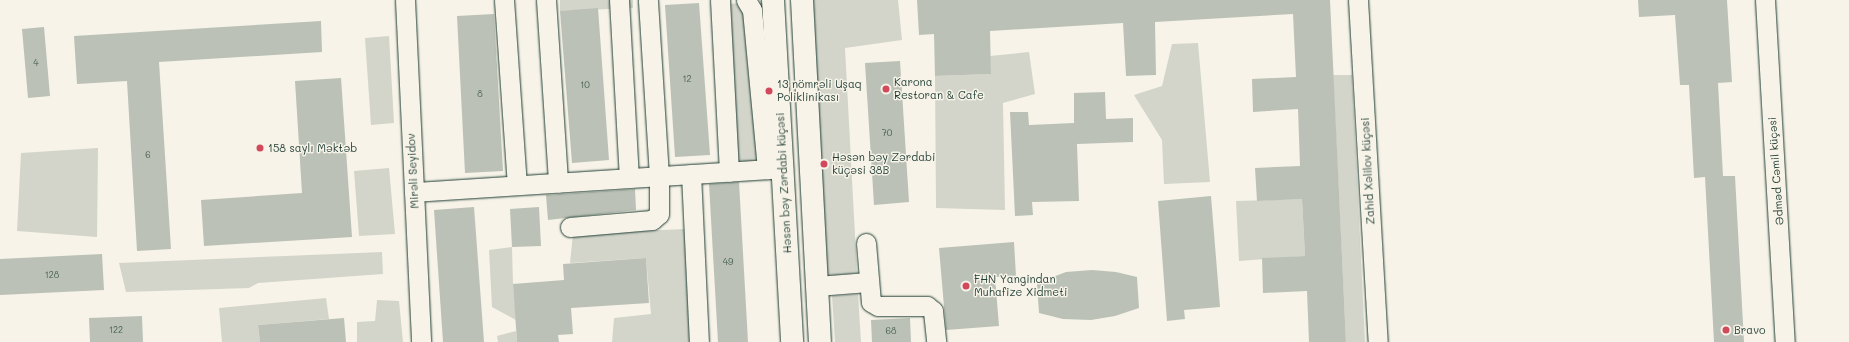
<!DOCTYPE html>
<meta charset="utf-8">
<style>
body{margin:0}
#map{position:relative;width:1849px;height:342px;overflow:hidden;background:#f7f3e8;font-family:Mali,sans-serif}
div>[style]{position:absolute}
.green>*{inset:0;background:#d3d5ca}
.building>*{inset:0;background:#bbc1b6}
.roads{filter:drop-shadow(0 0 1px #1f3d34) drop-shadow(0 0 1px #1f3d34)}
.street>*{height:19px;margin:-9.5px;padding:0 9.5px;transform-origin:9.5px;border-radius:9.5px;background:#f7f3e8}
.primary>*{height:22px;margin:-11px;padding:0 11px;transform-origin:11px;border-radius:11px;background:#f7f3e8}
.dots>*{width:11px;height:11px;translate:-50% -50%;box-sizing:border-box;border:2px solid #f7f3e8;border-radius:50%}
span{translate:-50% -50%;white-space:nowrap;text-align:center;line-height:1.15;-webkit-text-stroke:3px #f7f3e8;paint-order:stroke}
.number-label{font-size:9px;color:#465e54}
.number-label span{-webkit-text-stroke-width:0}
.poi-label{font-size:11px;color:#1f3d34}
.left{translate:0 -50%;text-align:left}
.street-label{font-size:11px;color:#1f3d34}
</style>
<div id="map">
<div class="green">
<div style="clip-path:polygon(560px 0,633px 0,633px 8px,560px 11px)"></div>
<div style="clip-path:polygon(813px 0,898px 0,902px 40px,845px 48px,857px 273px,827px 276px)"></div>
<div style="clip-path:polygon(758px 2px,768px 162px,724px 164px,713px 5px)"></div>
<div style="clip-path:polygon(389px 36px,394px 123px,371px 125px,365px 38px)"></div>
<div style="clip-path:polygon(1198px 43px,1210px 182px,1164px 184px,1162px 140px,1134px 95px,1162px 86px,1172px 44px)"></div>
<div style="clip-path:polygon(1029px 52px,1035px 94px,1003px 103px,1005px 210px,936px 208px,935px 76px,991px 74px,990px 56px)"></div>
<div style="clip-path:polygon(1333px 75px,1352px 75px,1365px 342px,1346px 342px)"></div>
<div style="clip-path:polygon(98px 148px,97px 237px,17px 231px,21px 153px)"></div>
<div style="clip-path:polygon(389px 168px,395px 234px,359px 236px,354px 171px)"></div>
<div style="clip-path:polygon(1302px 199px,1305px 256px,1239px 261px,1236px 201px)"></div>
<div style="clip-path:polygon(685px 229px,690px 342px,612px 342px,614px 318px,651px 314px,646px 258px,570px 263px,573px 234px)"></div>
<div style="clip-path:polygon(512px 247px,513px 284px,516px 320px,492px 307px,489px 250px)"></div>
<div style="clip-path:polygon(382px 252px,383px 274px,258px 283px,249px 288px,126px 292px,119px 263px)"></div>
<div style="clip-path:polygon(858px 294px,861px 342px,835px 342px,832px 296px)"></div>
<div style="clip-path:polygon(326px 298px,329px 319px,258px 325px,260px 342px,222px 342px,219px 308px)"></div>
<div style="clip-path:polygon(377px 300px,399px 301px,403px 342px,357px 342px,357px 322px,375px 321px)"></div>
<div style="clip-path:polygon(516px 331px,517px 342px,498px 342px,497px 336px)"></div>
</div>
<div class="building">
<div style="clip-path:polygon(917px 0,1330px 0,1346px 342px,1309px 342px,1307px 291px,1263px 293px,1262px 258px,1305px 256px,1302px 199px,1257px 201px,1255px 168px,1300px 166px,1298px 109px,1253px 112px,1252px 79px,1296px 77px,1293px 14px,1155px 22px,1156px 75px,1126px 76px,1123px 23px,990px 31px,991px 74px,935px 76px,934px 34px,919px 35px)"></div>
<div style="clip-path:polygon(1638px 0,1727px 0,1732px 82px,1718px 83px,1723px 176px,1735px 176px,1744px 342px,1714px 342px,1705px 177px,1694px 178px,1689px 85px,1680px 85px,1675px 15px,1639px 17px)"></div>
<div style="clip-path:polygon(699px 3px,710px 155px,675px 157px,665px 5px)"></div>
<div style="clip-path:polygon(598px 8px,609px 160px,572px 163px,560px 11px)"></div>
<div style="clip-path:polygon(494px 14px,503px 171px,465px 173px,457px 16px)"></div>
<div style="clip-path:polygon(321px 21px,322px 52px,159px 62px,171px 249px,137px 251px,127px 81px,77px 84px,74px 36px)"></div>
<div style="clip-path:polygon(44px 27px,50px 96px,28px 98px,22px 29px)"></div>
<div style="clip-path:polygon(900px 61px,909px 202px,874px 205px,865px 63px)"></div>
<div style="clip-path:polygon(341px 78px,352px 237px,204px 246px,201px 200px,302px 193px,295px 81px)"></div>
<div style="clip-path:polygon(1105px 92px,1106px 119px,1133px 118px,1133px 142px,1077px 144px,1079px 201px,1032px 202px,1033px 215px,1015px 216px,1010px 112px,1028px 112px,1029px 125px,1074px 123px,1074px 93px)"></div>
<div style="clip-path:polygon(739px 182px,748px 342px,718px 342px,709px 184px)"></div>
<div style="clip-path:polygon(635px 189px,636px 210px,548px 220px,546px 195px)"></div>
<div style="clip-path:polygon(1211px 196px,1220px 307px,1184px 310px,1185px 319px,1167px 321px,1158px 201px)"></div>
<div style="clip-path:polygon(474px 207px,484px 342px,443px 342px,434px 210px)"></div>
<div style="clip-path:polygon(539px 207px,541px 246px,512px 247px,510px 209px)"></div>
<div style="clip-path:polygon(1014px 242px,1016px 276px,995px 277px,999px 326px,946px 330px,939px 248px)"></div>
<div style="clip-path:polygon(102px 254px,104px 290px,0 295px,0 259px)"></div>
<div style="clip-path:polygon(646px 258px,649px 303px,571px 308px,573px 334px,558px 335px,559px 342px,517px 342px,513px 284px,564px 280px,563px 264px)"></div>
<div style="clip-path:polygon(1092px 270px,1116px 272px,1137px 277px,1139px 308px,1115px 316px,1091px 320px,1063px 319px,1039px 313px,1037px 283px,1066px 272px)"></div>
<div style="clip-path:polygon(142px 316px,143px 342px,90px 342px,89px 318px)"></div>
<div style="clip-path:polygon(344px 318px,346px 342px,260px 342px,258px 325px)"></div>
<div style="clip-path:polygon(910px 318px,911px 342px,872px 342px,871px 320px)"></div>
</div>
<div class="roads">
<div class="street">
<div style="left:405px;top:0;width:342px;rotate:87.3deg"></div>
<div style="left:504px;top:0;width:185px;rotate:86deg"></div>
<div style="left:546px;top:0;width:183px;rotate:86.2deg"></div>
<div style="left:619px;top:0;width:178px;rotate:86.8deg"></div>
<div style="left:720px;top:0;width:172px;rotate:87deg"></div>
<div style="left:746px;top:0;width:12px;rotate:59deg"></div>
<div style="left:752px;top:10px;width:160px;rotate:84.6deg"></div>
<div style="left:1358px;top:0;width:343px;rotate:86.7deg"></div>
<div style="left:1765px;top:0;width:343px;rotate:86.7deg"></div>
<div style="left:691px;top:174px;width:168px;rotate:87.3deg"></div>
<div style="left:414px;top:192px;width:370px;rotate:-3.7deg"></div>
<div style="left:570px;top:227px;width:82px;rotate:-4.9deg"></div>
<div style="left:652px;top:220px;width:9px;rotate:-41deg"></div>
<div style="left:659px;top:214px;width:38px;rotate:-90deg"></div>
<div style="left:659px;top:176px;width:176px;rotate:-93.6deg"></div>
<div style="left:866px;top:243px;width:59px;rotate:85.2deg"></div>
<div style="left:871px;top:302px;width:8px;rotate:30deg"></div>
<div style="left:878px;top:306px;width:49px"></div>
<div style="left:927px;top:306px;width:8px;rotate:40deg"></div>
<div style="left:933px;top:311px;width:31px;rotate:84deg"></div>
<div style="left:817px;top:286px;width:51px;rotate:-4.5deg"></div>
</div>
<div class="primary">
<div style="left:773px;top:0;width:343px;rotate:86.8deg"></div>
<div style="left:802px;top:0;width:342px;rotate:87deg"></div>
</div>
</div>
<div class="dots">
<div style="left:886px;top:89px;background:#d1495b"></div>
<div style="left:769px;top:91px;background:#d1495b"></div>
<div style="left:260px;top:148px;background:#d1495b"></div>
<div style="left:824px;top:164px;background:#d1495b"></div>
<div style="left:966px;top:286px;background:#d1495b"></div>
<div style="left:1726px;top:330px;background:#d1495b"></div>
</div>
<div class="number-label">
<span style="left:36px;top:63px">4</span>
<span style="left:687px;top:79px">12</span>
<span style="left:585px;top:85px">10</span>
<span style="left:480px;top:94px">8</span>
<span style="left:887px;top:133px">70</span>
<span style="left:148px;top:155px">6</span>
<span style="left:728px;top:262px">49</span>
<span style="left:52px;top:275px">128</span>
<span style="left:116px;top:330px">122</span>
<span style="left:891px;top:331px">68</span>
</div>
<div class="poi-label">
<span class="left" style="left:894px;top:89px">Karona<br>Restoran &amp; Cafe</span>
<span class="left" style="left:777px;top:91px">13 nömrəli Uşaq<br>Poliklinikası</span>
<span class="left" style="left:268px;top:148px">158 saylı Məktəb</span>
<span class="left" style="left:832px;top:164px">Həsən bəy Zərdabi<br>küçəsi 38B</span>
<span class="left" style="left:974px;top:286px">FHN Yangindan<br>Muhafize Xidmeti</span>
<span class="left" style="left:1734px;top:330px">Bravo</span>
</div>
<div class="street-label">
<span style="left:413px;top:171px;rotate:-93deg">Mirəli Seyidov</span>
<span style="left:1368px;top:171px;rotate:-93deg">Zahid Xəlilov küçəsi</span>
<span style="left:1776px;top:171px;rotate:-94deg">Ədməd Cəmil küçəsi</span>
<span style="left:784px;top:183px;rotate:-93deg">Həsən bəy Zərdabi küçəsi</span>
</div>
</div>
